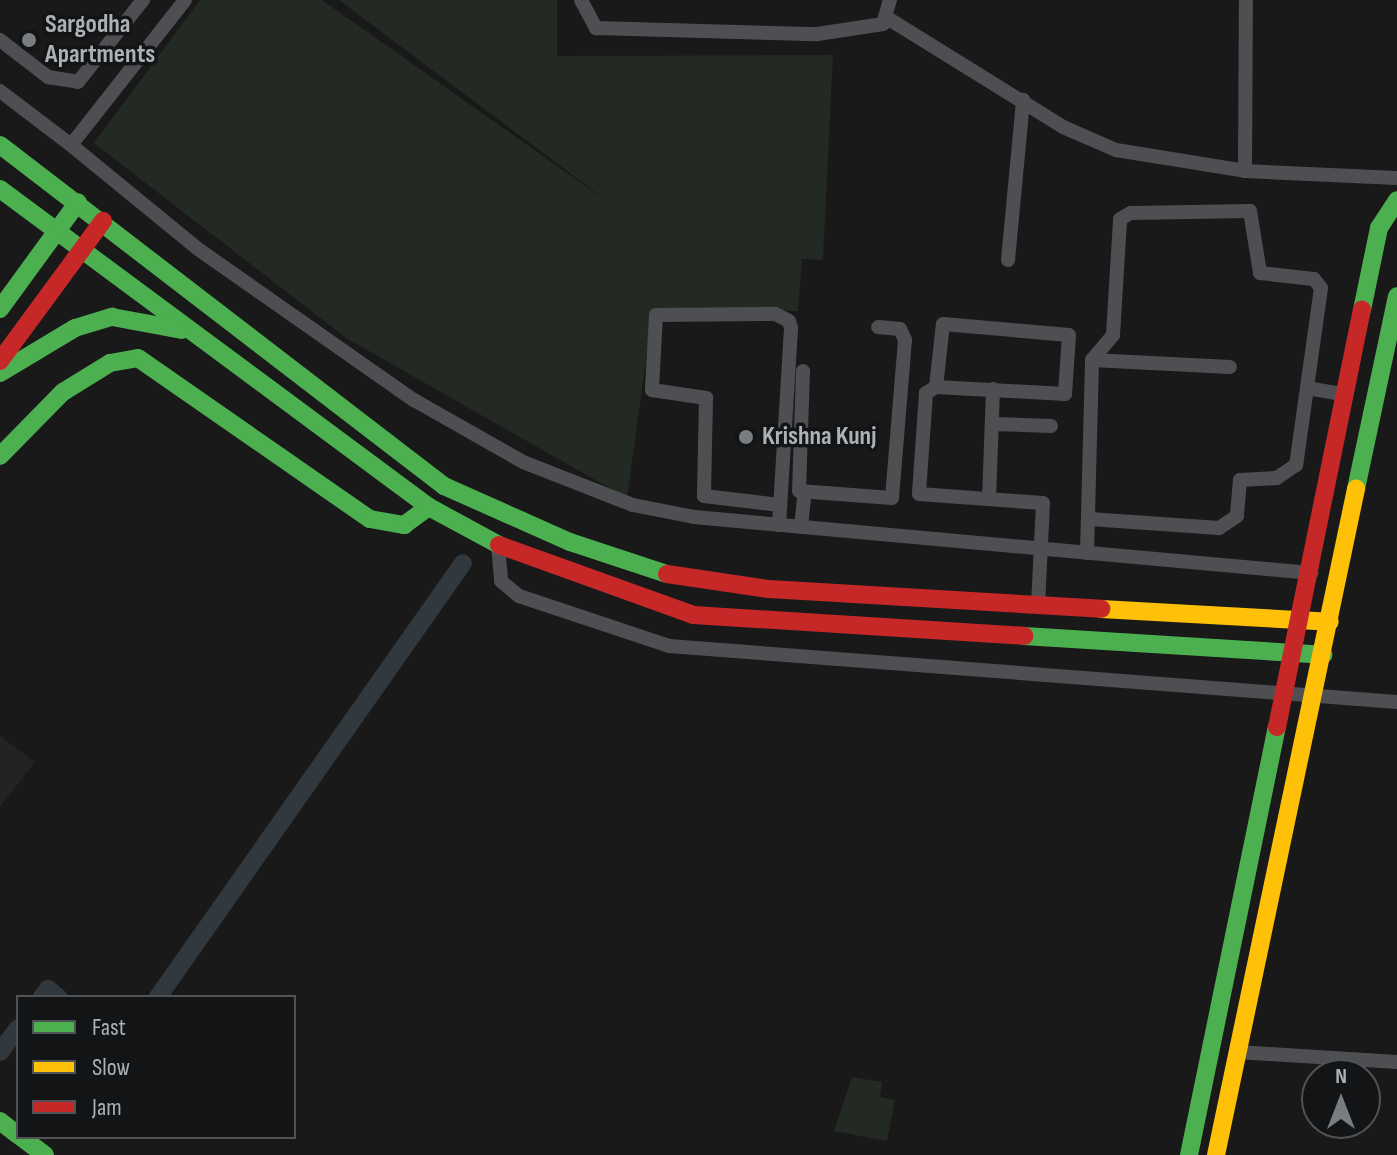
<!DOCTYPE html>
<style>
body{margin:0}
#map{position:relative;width:1397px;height:1155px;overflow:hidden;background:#191919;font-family:"Sofia Sans Condensed",sans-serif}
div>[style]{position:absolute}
.built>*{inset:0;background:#232325}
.green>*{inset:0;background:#232923}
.canal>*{height:18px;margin:-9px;padding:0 9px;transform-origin:9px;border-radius:9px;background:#31393e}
.street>*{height:14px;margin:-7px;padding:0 7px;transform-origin:7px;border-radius:7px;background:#4e4f52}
.fast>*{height:18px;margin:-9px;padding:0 9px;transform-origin:9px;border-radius:9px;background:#4caf50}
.slow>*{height:18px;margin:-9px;padding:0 9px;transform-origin:9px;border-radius:9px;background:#ffc107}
.jam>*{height:18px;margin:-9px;padding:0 9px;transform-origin:9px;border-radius:9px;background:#c62828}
.dots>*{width:22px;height:22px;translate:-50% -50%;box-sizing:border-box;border:4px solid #131415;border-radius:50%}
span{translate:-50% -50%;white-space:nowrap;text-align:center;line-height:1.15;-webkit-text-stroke:7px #131415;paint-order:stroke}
.poi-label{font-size:26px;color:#acb1b8;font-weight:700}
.left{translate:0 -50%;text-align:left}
.legend{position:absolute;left:16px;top:995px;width:280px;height:144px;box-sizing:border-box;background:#131415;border:2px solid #505356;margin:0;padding:10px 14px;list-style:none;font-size:24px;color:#acb1b8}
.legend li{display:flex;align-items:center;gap:16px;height:40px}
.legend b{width:40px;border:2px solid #505356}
.north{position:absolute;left:1301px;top:1059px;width:80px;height:80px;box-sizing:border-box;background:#131415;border:2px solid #505356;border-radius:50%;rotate:0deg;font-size:22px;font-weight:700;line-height:32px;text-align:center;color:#acb1b8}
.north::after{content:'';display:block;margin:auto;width:28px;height:36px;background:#797c80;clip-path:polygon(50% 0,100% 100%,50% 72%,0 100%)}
</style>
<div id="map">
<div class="built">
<div style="clip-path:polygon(0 736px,35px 762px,0 807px)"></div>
</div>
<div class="green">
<div style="clip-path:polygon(200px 0,322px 0,611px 204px,339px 0,557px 0,557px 56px,833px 55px,823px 260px,802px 259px,798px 311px,653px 309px,627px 498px,346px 338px,94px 143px)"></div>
<div style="clip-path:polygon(852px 1077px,882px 1082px,880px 1097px,895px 1100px,887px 1141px,834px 1131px)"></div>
</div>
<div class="canal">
<div style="left:42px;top:997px;width:10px;rotate:-53deg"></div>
<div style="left:48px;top:989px;width:13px;rotate:39deg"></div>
<div style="left:158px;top:997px;width:530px;rotate:-54.9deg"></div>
<div style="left:0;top:1052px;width:30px;rotate:-53deg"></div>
</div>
<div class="street">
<div style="left:581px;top:0;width:32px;rotate:62deg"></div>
<div style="left:596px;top:28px;width:221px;rotate:1.6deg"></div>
<div style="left:817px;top:34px;width:67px;rotate:-8.6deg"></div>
<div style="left:883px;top:24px;width:25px;rotate:-74deg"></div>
<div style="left:889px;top:19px;width:205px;rotate:31.8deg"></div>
<div style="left:1063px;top:127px;width:58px;rotate:23.5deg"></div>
<div style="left:1116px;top:150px;width:131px;rotate:9.2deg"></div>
<div style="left:1245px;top:171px;width:152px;rotate:2.6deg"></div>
<div style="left:0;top:40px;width:61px;rotate:37.6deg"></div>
<div style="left:48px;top:77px;width:30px;rotate:9deg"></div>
<div style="left:78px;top:82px;width:105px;rotate:-51.6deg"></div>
<div style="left:0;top:91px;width:89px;rotate:37.3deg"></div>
<div style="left:71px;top:145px;width:184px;rotate:-51.8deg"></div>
<div style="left:71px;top:145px;width:164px;rotate:39.3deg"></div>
<div style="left:198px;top:249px;width:264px;rotate:35deg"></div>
<div style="left:414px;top:400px;width:125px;rotate:29.6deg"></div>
<div style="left:523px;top:462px;width:118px;rotate:21.4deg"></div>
<div style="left:633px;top:505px;width:62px;rotate:11.1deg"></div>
<div style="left:694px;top:517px;width:620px;rotate:5.19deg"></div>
<div style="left:1245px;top:171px;width:171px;rotate:-89.7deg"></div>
<div style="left:1008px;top:260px;width:161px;rotate:-84.6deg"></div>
<div style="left:1092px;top:360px;width:138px;rotate:2.9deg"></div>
<div style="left:803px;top:371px;width:120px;rotate:91.9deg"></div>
<div style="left:799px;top:491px;width:93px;rotate:4.3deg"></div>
<div style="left:892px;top:498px;width:159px;rotate:-85.3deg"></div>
<div style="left:905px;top:340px;width:12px;rotate:-114deg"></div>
<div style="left:900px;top:329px;width:22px;rotate:-175deg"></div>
<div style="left:936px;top:387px;width:63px;rotate:-83.7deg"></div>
<div style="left:943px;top:324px;width:126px;rotate:5deg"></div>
<div style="left:1069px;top:335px;width:59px;rotate:93.9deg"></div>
<div style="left:1065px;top:394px;width:129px;rotate:-176.9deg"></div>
<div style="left:936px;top:387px;width:12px;rotate:149deg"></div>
<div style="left:926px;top:393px;width:101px;rotate:94deg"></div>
<div style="left:919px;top:494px;width:124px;rotate:4.2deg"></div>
<div style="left:1043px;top:503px;width:101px;rotate:92.8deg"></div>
<div style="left:1307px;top:388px;width:40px;rotate:10deg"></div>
<div style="left:992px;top:424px;width:59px;rotate:1.9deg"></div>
<div style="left:989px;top:499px;width:110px;rotate:-87.9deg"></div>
<div style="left:779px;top:525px;width:197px;rotate:-86.5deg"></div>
<div style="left:791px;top:328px;width:7px;rotate:-106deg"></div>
<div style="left:789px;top:321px;width:16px;rotate:-153deg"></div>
<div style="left:775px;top:314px;width:119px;rotate:179.5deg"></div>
<div style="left:656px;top:315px;width:75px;rotate:93.1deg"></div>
<div style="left:652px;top:390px;width:55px;rotate:8.4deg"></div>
<div style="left:706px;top:398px;width:98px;rotate:91.2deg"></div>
<div style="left:704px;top:496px;width:77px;rotate:6.8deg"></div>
<div style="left:801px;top:527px;width:31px;rotate:-84deg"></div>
<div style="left:498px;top:545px;width:36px;rotate:85deg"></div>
<div style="left:501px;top:581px;width:23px;rotate:40deg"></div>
<div style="left:519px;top:596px;width:158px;rotate:18.4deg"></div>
<div style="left:669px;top:646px;width:730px;rotate:4.4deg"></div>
<div style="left:1087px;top:553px;width:193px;rotate:-88.5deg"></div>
<div style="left:1092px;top:360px;width:33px;rotate:-50deg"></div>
<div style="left:1113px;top:335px;width:116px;rotate:-86.5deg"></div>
<div style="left:1120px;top:219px;width:13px;rotate:-29deg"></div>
<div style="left:1131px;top:213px;width:119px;rotate:-1deg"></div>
<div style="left:1250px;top:211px;width:63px;rotate:80.8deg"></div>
<div style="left:1260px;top:273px;width:54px;rotate:6.3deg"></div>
<div style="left:1314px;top:279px;width:11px;rotate:52deg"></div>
<div style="left:1321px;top:288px;width:179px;rotate:98deg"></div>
<div style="left:1296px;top:465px;width:23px;rotate:146deg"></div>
<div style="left:1277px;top:478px;width:37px;rotate:177deg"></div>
<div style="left:1240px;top:480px;width:36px;rotate:95deg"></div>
<div style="left:1237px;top:516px;width:22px;rotate:146deg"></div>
<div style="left:1219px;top:528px;width:130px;rotate:-176deg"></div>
<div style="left:1237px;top:1052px;width:160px;rotate:3.6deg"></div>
</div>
<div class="fast">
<div style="left:0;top:145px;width:560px;rotate:37.52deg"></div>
<div style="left:444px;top:486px;width:138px;rotate:24deg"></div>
<div style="left:570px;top:542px;width:102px;rotate:18.3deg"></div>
<div style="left:0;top:189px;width:534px;rotate:36.55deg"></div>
<div style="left:429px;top:507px;width:80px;rotate:28.5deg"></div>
<div style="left:0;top:309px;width:132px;rotate:-53.9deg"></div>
<div style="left:1362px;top:310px;width:84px;rotate:-78.3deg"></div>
<div style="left:1379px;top:228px;width:33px;rotate:-57deg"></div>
<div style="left:0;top:373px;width:87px;rotate:-31deg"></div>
<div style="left:75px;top:328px;width:39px;rotate:-17deg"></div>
<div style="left:112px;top:317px;width:71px;rotate:10.5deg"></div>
<div style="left:0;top:456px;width:90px;rotate:-45.5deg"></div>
<div style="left:63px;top:392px;width:55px;rotate:-31.7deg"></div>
<div style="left:110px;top:363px;width:28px;rotate:-10deg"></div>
<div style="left:138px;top:358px;width:282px;rotate:34.8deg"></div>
<div style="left:370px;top:519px;width:35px;rotate:10deg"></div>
<div style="left:404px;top:525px;width:31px;rotate:-36deg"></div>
<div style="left:1356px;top:489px;width:197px;rotate:-78deg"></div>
<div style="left:1024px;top:636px;width:300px;rotate:3.6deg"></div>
<div style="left:0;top:1121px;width:23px;rotate:38deg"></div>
<div style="left:21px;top:1137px;width:30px;rotate:37deg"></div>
<div style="left:1189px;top:1155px;width:437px;rotate:-78.4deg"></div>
</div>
<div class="slow">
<div style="left:1101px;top:609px;width:229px;rotate:3.2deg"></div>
<div style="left:1216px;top:1155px;width:681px;rotate:-78.13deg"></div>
</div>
<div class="jam">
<div style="left:0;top:361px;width:174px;rotate:-53.7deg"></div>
<div style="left:499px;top:545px;width:206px;rotate:19.8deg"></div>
<div style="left:693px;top:615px;width:332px;rotate:3.6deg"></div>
<div style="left:667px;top:574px;width:103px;rotate:8.4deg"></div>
<div style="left:769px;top:589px;width:333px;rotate:3.4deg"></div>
<div style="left:1277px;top:727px;width:426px;rotate:-78.5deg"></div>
</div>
<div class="dots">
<div style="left:29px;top:40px;background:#797c80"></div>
<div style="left:746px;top:437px;background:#797c80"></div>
</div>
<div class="poi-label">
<span class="left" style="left:45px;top:40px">Sargodha<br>Apartments</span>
<span class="left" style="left:762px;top:437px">Krishna Kunj</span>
</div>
<ul class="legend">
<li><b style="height:10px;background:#4caf50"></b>Fast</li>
<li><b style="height:10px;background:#ffc107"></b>Slow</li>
<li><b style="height:10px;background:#c62828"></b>Jam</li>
</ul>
<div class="north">N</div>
</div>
